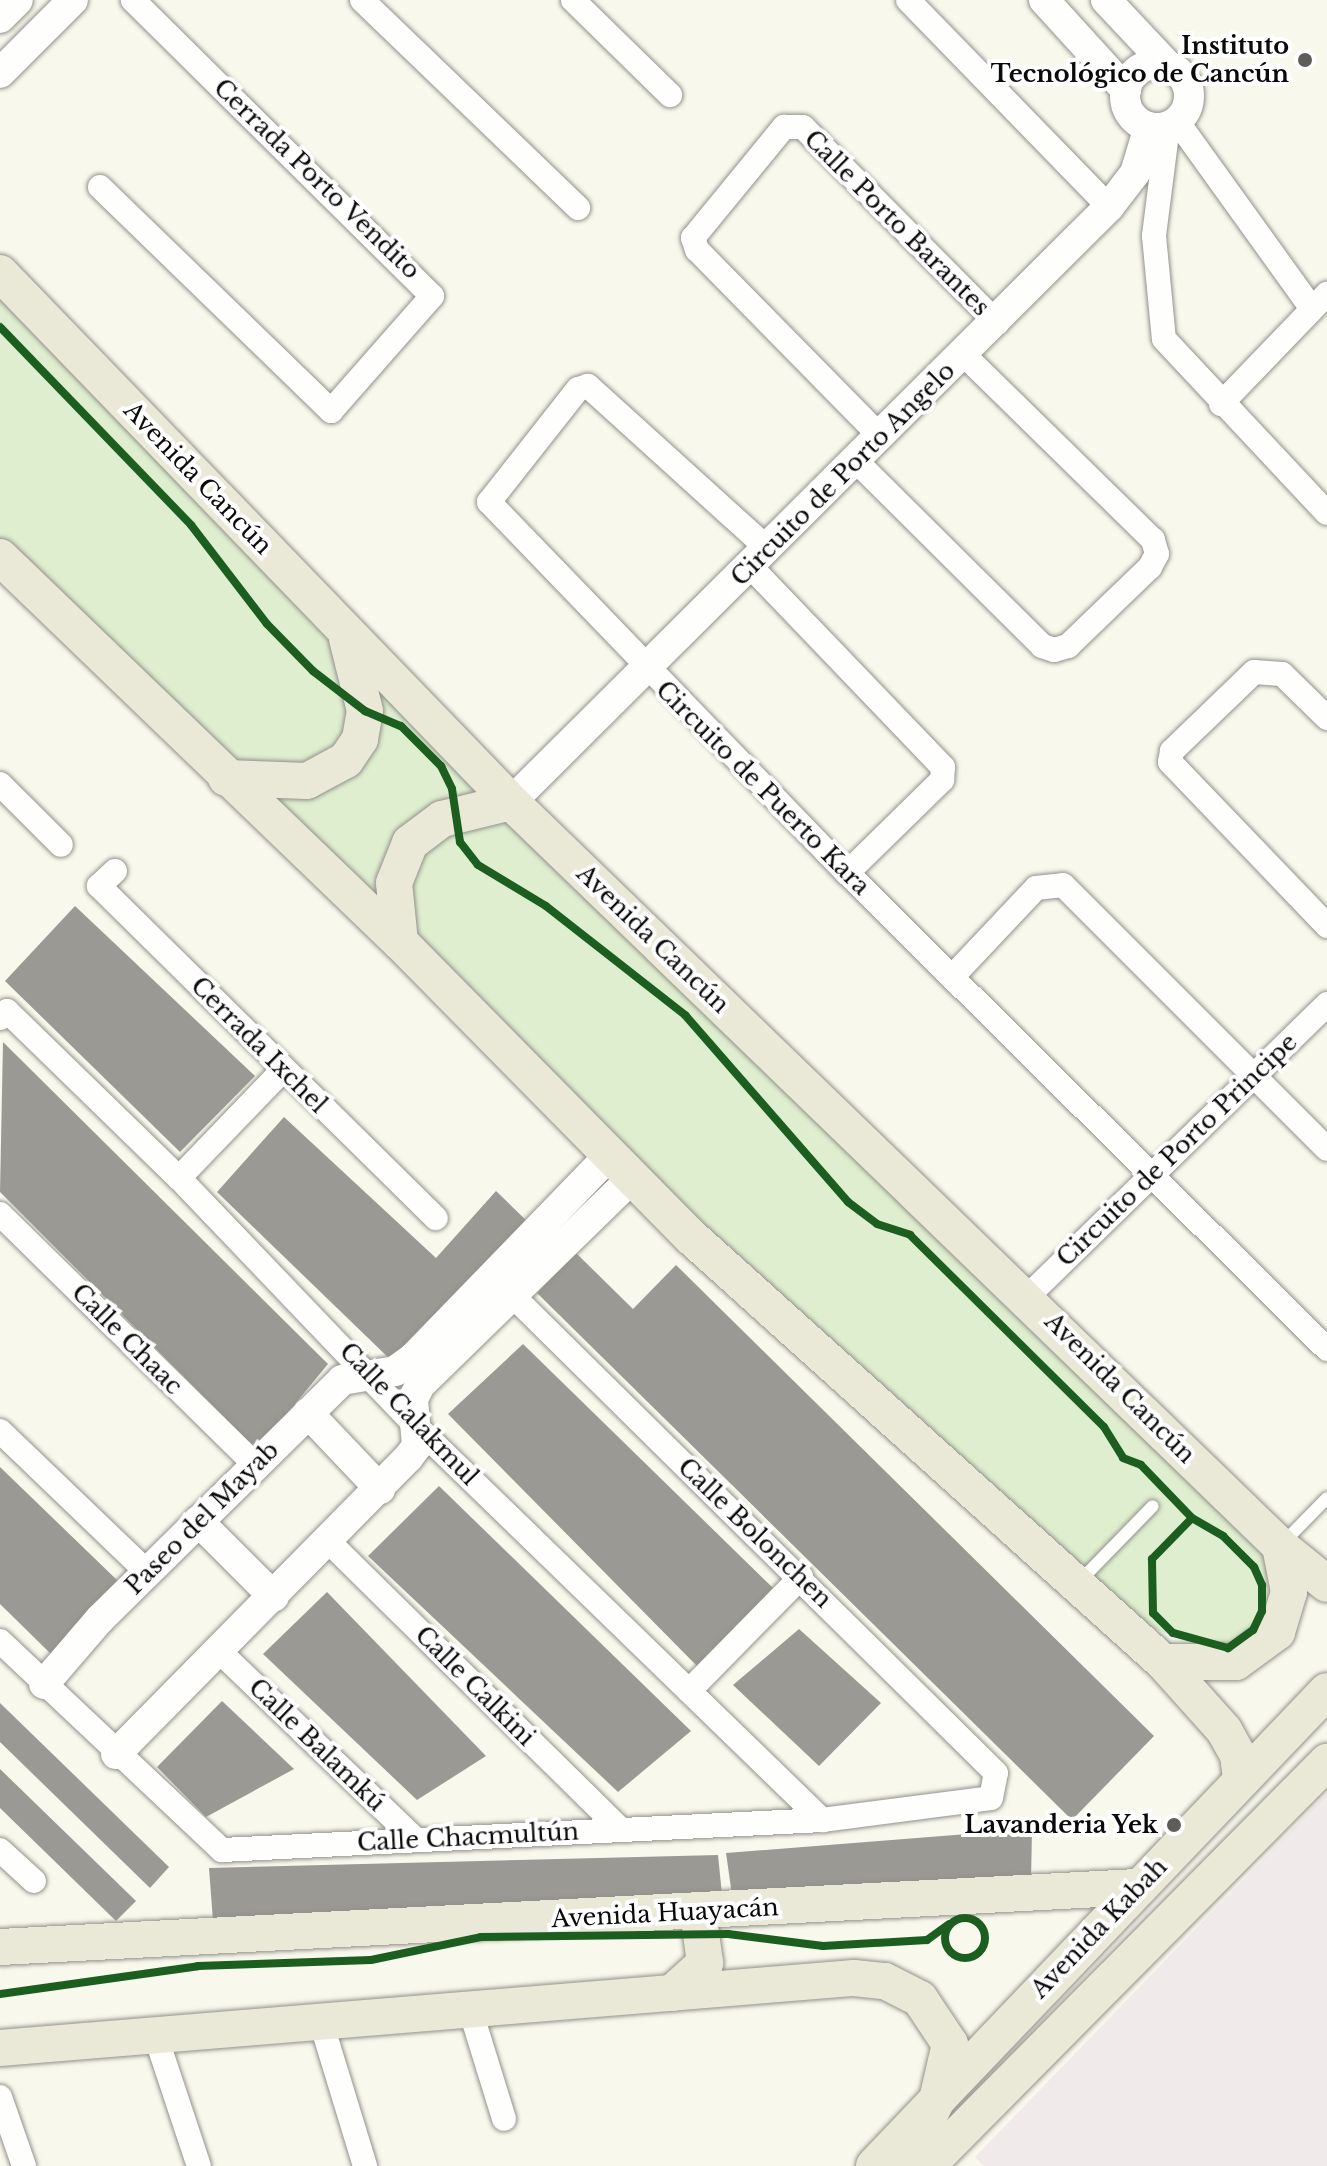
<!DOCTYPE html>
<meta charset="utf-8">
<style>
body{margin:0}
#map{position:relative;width:1327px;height:2166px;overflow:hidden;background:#f9f8ec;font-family:"Libre Baskerville",serif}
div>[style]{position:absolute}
.industrial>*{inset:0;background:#f0eaea}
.green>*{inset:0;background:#deeece}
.building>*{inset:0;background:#9b9993}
.roads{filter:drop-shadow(0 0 2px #92918c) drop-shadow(0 0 2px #92918c)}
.service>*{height:12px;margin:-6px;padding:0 6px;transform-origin:6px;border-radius:6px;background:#fefefc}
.minor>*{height:24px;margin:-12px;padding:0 12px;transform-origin:12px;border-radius:12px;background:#fefefc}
.tertiary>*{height:30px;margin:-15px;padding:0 15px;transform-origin:15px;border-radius:15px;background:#fefefc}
.tertiary>.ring{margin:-15px;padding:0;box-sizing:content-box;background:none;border:30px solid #fefefc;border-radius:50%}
.primary>*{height:36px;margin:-18px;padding:0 18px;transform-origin:18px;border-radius:18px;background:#eae8d7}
.cycleway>*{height:8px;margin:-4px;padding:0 4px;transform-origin:4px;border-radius:4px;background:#1b5e20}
.cycleway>.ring{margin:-4px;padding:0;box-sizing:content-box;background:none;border:8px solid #1b5e20;border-radius:50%}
.dots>*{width:22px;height:22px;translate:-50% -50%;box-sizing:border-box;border:4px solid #fff;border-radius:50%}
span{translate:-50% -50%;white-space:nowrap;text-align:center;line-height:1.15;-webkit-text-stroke:8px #fff;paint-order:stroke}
.poi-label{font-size:24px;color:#0a0a0a;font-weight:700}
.right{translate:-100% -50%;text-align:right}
.street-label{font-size:24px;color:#0a0a0a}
</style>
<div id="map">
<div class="industrial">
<div style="clip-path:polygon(1327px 1793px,1327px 2166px,984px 2166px,975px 2157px)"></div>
</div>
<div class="green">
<div style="clip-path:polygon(0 275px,1280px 1546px,1289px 1592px,1236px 1662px,1152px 1628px,690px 1236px,0 557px)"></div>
</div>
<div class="building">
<div style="clip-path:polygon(75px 906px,255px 1076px,180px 1152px,5px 981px)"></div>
<div style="clip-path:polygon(3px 1042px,328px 1364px,257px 1450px,0 1192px)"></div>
<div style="clip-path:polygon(284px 1117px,436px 1258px,496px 1191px,530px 1224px,396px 1365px,217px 1192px)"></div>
<div style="clip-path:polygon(576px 1253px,633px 1309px,676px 1265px,1154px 1736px,1072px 1820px,537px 1293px)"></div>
<div style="clip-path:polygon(523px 1344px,773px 1588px,697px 1666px,448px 1414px)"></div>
<div style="clip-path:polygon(0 1467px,118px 1581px,51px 1654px,0 1604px)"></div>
<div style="clip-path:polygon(439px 1486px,691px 1731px,618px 1792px,368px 1556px)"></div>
<div style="clip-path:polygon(327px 1592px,486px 1756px,417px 1800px,263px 1654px)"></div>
<div style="clip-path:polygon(799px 1629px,881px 1703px,819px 1766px,733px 1685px)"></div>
<div style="clip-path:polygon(222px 1701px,294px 1769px,206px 1817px,157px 1767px)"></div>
<div style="clip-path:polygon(0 1703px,169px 1867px,150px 1888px,0 1742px)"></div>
<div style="clip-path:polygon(0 1769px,136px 1901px,116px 1921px,0 1808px)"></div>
<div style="clip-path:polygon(1032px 1829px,1031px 1881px,732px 1895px,726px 1853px)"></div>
<div style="clip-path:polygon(718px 1855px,722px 1895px,213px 1921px,209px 1868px)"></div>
</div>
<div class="roads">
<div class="service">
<div style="left:1282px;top:1544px;width:64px;rotate:-45.6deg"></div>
<div style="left:1078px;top:1583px;width:107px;rotate:-45.8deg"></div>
</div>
<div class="minor">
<div style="left:362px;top:0;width:300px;rotate:43.9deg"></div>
<div style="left:573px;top:0;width:136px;rotate:44.4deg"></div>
<div style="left:908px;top:0;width:289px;rotate:45.8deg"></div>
<div style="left:1177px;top:121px;width:231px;rotate:54.3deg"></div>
<div style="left:1168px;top:126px;width:111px;rotate:97.3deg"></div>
<div style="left:1154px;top:236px;width:103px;rotate:84.5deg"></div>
<div style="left:1164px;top:339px;width:238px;rotate:46.9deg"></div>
<div style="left:100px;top:187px;width:322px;rotate:44.1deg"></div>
<div style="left:331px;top:411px;width:153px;rotate:-48.7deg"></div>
<div style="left:432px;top:296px;width:421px;rotate:-135.3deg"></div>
<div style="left:1221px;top:404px;width:153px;rotate:-46.1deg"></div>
<div style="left:881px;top:437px;width:262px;rotate:-134.5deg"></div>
<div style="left:697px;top:250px;width:13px;rotate:-108deg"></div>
<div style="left:693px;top:238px;width:144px;rotate:-50.7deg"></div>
<div style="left:784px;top:127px;width:19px"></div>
<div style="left:803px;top:127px;width:276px;rotate:45.3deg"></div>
<div style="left:856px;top:461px;width:262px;rotate:44.8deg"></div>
<div style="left:1042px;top:646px;width:13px;rotate:18deg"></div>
<div style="left:1054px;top:650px;width:15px;rotate:-16deg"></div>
<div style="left:1068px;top:646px;width:114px;rotate:-43.9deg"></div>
<div style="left:1150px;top:567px;width:15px;rotate:-62deg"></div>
<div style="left:1157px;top:554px;width:15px;rotate:-106deg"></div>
<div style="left:1153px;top:540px;width:264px;rotate:-135.6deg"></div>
<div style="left:768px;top:549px;width:243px;rotate:-137.8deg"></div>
<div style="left:588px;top:386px;width:10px;rotate:163deg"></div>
<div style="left:578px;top:389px;width:144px;rotate:128.2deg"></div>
<div style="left:489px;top:502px;width:516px;rotate:46.02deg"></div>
<div style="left:847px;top:873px;width:676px;rotate:44.76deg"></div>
<div style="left:750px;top:566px;width:279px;rotate:46.2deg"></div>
<div style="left:943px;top:767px;width:13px;rotate:94deg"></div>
<div style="left:942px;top:780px;width:133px;rotate:135.6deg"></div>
<div style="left:1327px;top:718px;width:63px;rotate:-135.6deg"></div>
<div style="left:1282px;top:674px;width:28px;rotate:-176deg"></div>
<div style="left:1254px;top:672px;width:114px;rotate:136.1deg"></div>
<div style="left:1172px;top:751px;width:11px;rotate:100deg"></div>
<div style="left:1170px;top:762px;width:227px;rotate:46.2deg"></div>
<div style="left:0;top:784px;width:86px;rotate:45deg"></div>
<div style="left:115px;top:871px;width:22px;rotate:137deg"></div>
<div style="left:99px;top:886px;width:473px;rotate:44.6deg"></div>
<div style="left:953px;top:976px;width:121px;rotate:-46.7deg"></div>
<div style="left:1036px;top:888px;width:27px;rotate:-6deg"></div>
<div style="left:1063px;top:885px;width:373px;rotate:45deg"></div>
<div style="left:0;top:1018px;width:10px;rotate:-45deg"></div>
<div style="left:7px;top:1011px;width:240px;rotate:44.2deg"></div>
<div style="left:179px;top:1178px;width:347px;rotate:46.3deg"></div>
<div style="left:419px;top:1429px;width:562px;rotate:44.13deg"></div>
<div style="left:179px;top:1178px;width:150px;rotate:-46.1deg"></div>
<div style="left:0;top:1214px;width:358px;rotate:44.5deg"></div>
<div style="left:1028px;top:1296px;width:418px;rotate:-44.3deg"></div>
<div style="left:0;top:1431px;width:204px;rotate:43.8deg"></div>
<div style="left:329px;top:1542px;width:410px;rotate:44.6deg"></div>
<div style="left:0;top:1641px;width:305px;rotate:43.3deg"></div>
<div style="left:222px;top:1850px;width:601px;rotate:-2.86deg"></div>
<div style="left:822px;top:1820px;width:170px;rotate:-7.4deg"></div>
<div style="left:991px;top:1798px;width:25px;rotate:-79deg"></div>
<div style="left:996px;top:1773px;width:680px;rotate:-135.36deg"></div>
<div style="left:220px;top:1652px;width:269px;rotate:43.8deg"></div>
<div style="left:689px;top:1691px;width:160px;rotate:-45.5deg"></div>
<div style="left:0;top:1850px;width:46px;rotate:42.4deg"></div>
<div style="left:470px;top:2009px;width:115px;rotate:72.8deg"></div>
<div style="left:321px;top:2022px;width:151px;rotate:73deg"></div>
<div style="left:156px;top:2037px;width:136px;rotate:71.6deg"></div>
<div style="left:0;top:2097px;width:73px;rotate:70.8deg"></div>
</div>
<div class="tertiary">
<div style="left:1044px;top:0;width:122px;rotate:47.7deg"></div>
<div style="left:1106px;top:0;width:91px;rotate:46.8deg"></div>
<div style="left:0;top:18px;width:25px;rotate:-45deg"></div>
<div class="ring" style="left:1125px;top:64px;width:34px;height:34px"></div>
<div style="left:0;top:73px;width:103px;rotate:-45deg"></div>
<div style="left:511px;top:802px;width:844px;rotate:-44.86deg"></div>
<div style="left:1109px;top:207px;width:43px;rotate:-52.6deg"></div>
<div style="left:1135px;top:173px;width:48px;rotate:-73.1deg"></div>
<div style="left:308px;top:1413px;width:105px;rotate:46.5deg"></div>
<div style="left:198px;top:1521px;width:107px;rotate:45deg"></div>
<div style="left:44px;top:1684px;width:86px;rotate:-49.3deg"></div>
<div style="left:100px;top:1619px;width:340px;rotate:-44.6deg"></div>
<div style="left:342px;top:1380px;width:54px;rotate:-9.6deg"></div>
<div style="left:395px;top:1371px;width:22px;rotate:-36deg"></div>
<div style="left:413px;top:1358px;width:281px;rotate:-45.9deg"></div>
<div style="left:116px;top:1754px;width:416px;rotate:-45.4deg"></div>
<div style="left:408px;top:1458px;width:15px;rotate:-53deg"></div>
<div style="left:417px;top:1446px;width:47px;rotate:-94.9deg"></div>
<div style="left:413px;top:1399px;width:16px;rotate:-63deg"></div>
<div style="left:420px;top:1385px;width:296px;rotate:-44.3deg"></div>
</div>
<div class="primary">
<div style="left:0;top:273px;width:736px;rotate:45.99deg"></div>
<div style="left:511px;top:802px;width:1070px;rotate:44.05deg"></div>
<div style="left:1280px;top:1546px;width:60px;rotate:39deg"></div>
<div style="left:0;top:557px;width:555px;rotate:43.91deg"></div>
<div style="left:400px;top:942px;width:413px;rotate:45.4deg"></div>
<div style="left:690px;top:1236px;width:637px;rotate:42.01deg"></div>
<div style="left:1163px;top:1662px;width:91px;rotate:48.1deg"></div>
<div style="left:1224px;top:1730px;width:29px;rotate:61deg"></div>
<div style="left:1238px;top:1755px;width:25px;rotate:83deg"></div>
<div style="left:226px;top:778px;width:81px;rotate:2.1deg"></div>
<div style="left:307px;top:781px;width:44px;rotate:-28.3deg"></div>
<div style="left:346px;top:760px;width:25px;rotate:-56deg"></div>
<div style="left:360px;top:739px;width:28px;rotate:-80deg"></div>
<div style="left:365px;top:711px;width:74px;rotate:-104deg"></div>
<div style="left:400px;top:942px;width:59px;rotate:-95.8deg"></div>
<div style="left:394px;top:883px;width:43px;rotate:-68.2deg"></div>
<div style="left:410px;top:843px;width:40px;rotate:-37deg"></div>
<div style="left:442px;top:819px;width:71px;rotate:-13.8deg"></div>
<div style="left:1163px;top:1662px;width:73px"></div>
<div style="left:1236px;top:1662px;width:51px;rotate:-36.2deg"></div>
<div style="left:1277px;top:1632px;width:42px;rotate:-73.3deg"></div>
<div style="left:1289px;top:1592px;width:47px;rotate:-101.1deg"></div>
<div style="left:0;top:1947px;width:1141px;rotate:-3.02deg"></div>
<div style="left:672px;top:1993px;width:45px;rotate:-42.3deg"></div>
<div style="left:705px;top:1963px;width:52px;rotate:-97.7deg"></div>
<div style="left:0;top:2048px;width:857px;rotate:-4.69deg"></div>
<div style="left:854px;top:1978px;width:31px;rotate:6deg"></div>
<div style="left:885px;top:1981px;width:39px;rotate:27deg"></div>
<div style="left:920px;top:1999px;width:54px;rotate:56.3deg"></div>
<div style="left:950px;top:2044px;width:57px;rotate:103.1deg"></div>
<div style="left:937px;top:2100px;width:73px;rotate:115.9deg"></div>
<div style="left:874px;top:2166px;width:656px;rotate:-46.36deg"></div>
<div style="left:927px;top:2166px;width:569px;rotate:-45.29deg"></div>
</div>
</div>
<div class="cycleway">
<div style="left:0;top:327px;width:275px;rotate:46deg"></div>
<div style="left:191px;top:525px;width:125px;rotate:52.5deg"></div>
<div style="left:267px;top:624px;width:66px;rotate:45.6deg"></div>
<div style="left:313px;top:671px;width:66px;rotate:37.6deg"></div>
<div style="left:365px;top:711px;width:39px;rotate:23deg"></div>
<div style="left:401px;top:726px;width:57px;rotate:45deg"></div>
<div style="left:441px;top:766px;width:25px;rotate:64deg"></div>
<div style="left:452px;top:789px;width:54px;rotate:81.4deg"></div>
<div style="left:460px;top:842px;width:29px;rotate:52deg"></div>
<div style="left:478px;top:865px;width:79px;rotate:31.1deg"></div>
<div style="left:546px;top:906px;width:177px;rotate:38.1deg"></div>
<div style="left:685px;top:1015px;width:248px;rotate:48.9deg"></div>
<div style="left:848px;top:1202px;width:36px;rotate:37deg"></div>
<div style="left:877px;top:1224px;width:35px;rotate:18deg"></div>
<div style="left:910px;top:1235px;width:273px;rotate:44.7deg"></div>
<div style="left:1104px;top:1427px;width:36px;rotate:58deg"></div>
<div style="left:1123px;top:1458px;width:19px;rotate:21deg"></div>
<div style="left:1141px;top:1465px;width:74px;rotate:46.1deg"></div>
<div style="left:1192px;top:1518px;width:36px;rotate:30deg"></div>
<div style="left:1223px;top:1536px;width:44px;rotate:45deg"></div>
<div style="left:1254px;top:1567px;width:20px;rotate:66deg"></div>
<div style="left:1262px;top:1585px;width:26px;rotate:90deg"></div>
<div style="left:1262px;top:1611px;width:21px;rotate:115deg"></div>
<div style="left:1253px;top:1630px;width:31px;rotate:144deg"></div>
<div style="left:1228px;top:1648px;width:57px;rotate:-164.7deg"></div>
<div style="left:1173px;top:1633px;width:28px;rotate:-135deg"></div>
<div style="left:1153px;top:1613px;width:54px;rotate:-91.1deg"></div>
<div style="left:1152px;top:1559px;width:57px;rotate:-45.7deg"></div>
<div class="ring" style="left:945px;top:1918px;width:32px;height:32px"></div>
<div style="left:0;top:1994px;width:200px;rotate:-8deg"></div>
<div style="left:198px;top:1966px;width:173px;rotate:-2deg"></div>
<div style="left:371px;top:1960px;width:112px;rotate:-11.8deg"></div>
<div style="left:481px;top:1937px;width:247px;rotate:-0.7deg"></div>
<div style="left:728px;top:1934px;width:96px;rotate:7.2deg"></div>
<div style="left:823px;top:1946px;width:104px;rotate:-3.3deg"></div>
<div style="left:927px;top:1940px;width:27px;rotate:-36deg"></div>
</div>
<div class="dots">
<div style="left:1305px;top:60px;background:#5e5d59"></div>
<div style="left:1174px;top:1825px;background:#5e5d59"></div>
</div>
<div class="poi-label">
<span class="right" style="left:1289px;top:60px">Instituto<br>Tecnológico de Cancún</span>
<span class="right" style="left:1158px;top:1825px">Lavanderia Yek</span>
</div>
<div class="street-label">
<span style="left:317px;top:179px;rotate:44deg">Cerrada Porto Vendito</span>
<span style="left:897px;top:223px;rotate:45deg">Calle Porto Barantes</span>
<span style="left:843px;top:474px;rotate:-45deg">Circuito de Porto Angelo</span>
<span style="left:198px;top:478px;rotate:46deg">Avenida Cancún</span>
<span style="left:763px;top:788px;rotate:45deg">Circuito de Puerto Kara</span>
<span style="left:653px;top:939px;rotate:44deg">Avenida Cancún</span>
<span style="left:259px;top:1045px;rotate:45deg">Cerrada Ixchel</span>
<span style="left:1177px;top:1150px;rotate:-44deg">Circuito de Porto Principe</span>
<span style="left:127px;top:1339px;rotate:45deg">Calle Chaac</span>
<span style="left:1120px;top:1388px;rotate:45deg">Avenida Cancún</span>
<span style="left:409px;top:1414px;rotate:46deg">Calle Calakmul</span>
<span style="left:202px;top:1518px;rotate:-45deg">Paseo del Mayab</span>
<span style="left:755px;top:1533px;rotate:44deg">Calle Bolonchen</span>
<span style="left:475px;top:1686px;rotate:45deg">Calle Calkini</span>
<span style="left:317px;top:1745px;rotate:44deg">Calle Balamkú</span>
<span style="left:468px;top:1837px;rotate:-3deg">Calle Chacmultún</span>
<span style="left:665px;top:1913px;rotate:-3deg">Avenida Huayacán</span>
<span style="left:1099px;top:1928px;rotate:-46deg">Avenida Kabah</span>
</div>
</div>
